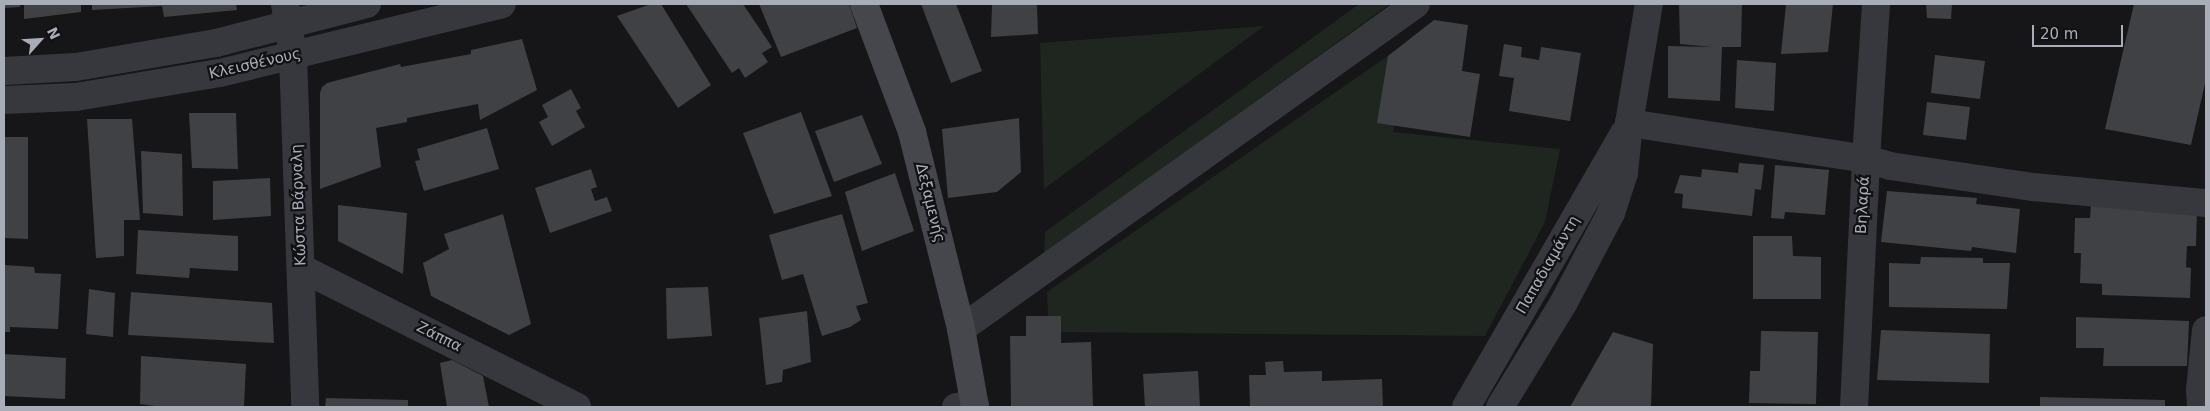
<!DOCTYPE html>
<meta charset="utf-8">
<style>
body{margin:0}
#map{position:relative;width:2210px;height:411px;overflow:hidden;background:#161618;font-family:"DejaVu Sans",sans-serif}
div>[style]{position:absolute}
.green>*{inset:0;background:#1e261f}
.building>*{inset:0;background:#404145}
.minor>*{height:28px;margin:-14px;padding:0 14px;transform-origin:14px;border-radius:14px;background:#37383d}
.tertiary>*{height:28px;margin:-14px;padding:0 14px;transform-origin:14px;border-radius:14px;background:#37383d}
.secondary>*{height:28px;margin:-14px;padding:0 14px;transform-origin:14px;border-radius:14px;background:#45474d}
span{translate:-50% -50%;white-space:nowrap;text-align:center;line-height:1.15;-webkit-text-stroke:4.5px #111113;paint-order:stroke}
.street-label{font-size:15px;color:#a8adb8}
.frame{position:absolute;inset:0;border:5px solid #a8adb8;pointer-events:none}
.north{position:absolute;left:15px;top:15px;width:50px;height:50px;-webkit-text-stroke:4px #111113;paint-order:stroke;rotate:64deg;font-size:14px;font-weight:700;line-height:20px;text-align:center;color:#a8adb8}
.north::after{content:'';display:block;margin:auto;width:18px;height:22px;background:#a8adb8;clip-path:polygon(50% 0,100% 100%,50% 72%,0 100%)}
.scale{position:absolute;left:2032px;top:25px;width:91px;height:22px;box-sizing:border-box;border:2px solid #a8adb8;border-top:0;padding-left:6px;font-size:15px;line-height:18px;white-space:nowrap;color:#a8adb8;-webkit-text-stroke:4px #111113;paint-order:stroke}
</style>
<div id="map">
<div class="green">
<div style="clip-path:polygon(1359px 4px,1390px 4px,1044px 254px,1045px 232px)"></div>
<div style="clip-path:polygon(1264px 26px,1044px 189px,1040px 43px)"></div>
<div style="clip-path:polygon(1408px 42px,1393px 132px,1560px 149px,1545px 222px,1485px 336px,1049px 332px,1047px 292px)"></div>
</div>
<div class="building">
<div style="clip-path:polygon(4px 4px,20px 4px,20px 7px,4px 8px)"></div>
<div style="clip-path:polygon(24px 4px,81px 4px,81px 12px,24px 19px)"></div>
<div style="clip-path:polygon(92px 4px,236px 4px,237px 10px,164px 17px,162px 6px,92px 10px)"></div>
<div style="clip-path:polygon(651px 4px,661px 4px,711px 85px,678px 108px,617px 16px)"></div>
<div style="clip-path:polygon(686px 4px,743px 4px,772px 47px,762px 53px,768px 62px,745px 78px,739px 68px,732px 73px)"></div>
<div style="clip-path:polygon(759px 4px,849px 4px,857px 28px,781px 57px)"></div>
<div style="clip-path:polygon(921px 4px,956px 4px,982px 71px,951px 83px)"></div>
<div style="clip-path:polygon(992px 4px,1037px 4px,1038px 34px,991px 37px)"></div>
<div style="clip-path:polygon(1679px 4px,1742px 4px,1741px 47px,1722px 47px,1720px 101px,1668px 98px,1668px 46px,1712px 47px,1680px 44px)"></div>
<div style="clip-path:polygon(1786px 4px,1833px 4px,1828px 52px,1781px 54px)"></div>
<div style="clip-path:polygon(1926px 4px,1952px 4px,1951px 19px,1927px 18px)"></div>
<div style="clip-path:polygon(2134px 4px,2206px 4px,2206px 79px,2191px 145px,2105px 129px)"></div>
<div style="clip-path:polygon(1434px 20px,1468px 25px,1462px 71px,1480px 74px,1470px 137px,1377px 123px,1388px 56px)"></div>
<div style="clip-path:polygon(522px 39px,537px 90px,480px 120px,478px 104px,407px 118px,407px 122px,376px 128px,381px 167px,320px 189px,320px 93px,322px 87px,327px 83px,400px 64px,401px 67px,471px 54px,471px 50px)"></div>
<div style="clip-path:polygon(1504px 44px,1522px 47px,1521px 57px,1539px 60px,1541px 47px,1581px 53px,1570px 121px,1509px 111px,1514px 78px,1499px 76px)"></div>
<div style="clip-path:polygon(1935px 55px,1985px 61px,1980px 99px,1931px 93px)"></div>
<div style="clip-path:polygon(1737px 60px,1776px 63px,1774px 111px,1735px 108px)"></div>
<div style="clip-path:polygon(571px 89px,581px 108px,576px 111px,585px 127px,552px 146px,539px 122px,548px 117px,542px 105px)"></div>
<div style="clip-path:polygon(1927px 102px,1970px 107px,1966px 140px,1923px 135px)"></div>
<div style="clip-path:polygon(801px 112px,832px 196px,774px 214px,743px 133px)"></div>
<div style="clip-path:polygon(189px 113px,236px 113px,238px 169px,192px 168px)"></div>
<div style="clip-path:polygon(862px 115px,882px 164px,834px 182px,815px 131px)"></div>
<div style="clip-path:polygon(1019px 118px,1021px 172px,997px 192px,948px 198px,942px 129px)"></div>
<div style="clip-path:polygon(87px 119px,132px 119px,140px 220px,124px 220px,124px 256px,96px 258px)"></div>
<div style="clip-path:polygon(487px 128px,499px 169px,424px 191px,415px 161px,420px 160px,417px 149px)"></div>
<div style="clip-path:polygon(4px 137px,28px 137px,28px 239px,4px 238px)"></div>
<div style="clip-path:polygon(141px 151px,182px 154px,183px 216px,143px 213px)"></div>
<div style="clip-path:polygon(1739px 163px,1764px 165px,1761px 190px,1755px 189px,1752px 216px,1682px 208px,1683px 194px,1674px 193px,1680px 175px,1701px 177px,1702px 169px,1738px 173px)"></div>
<div style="clip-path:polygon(1775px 165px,1829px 170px,1825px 215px,1785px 212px,1784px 219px,1771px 218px)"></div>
<div style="clip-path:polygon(591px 169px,597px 187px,591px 189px,595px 201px,607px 197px,612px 211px,550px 233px,535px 188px)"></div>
<div style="clip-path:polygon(895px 173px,914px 231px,862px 251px,845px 192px)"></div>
<div style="clip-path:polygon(270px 178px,271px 216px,213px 220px,213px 181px)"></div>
<div style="clip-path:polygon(1887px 191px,1977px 198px,1976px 204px,2020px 209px,2016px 253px,1972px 247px,1971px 251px,1881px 242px)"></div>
<div style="clip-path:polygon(2091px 204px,2197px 208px,2196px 246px,2187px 246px,2186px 267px,2191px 268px,2190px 298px,2102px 295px,2102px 284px,2080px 283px,2081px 253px,2074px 253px,2075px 218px,2090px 218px)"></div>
<div style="clip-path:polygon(338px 205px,407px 213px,403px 274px,338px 241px)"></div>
<div style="clip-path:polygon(503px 214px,531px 324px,509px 335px,431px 296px,423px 263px,449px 249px,444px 234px)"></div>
<div style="clip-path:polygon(842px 214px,868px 303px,856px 306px,861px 320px,850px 327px,822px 336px,803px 274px,782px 280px,769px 235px)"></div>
<div style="clip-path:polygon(138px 230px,238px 236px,238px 271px,190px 268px,189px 278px,136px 274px)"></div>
<div style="clip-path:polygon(1753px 236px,1792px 236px,1793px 256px,1821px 257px,1821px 299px,1753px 299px)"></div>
<div style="clip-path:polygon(1921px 257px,1983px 258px,1983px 263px,2010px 263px,2007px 309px,1889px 307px,1889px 263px,1920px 264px)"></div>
<div style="clip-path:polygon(4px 265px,34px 267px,35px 273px,61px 274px,58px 329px,10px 327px,10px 332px,4px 332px)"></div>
<div style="clip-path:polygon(708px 287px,712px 336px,667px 339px,666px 288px)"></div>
<div style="clip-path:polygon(89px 289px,115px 293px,113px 337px,86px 334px)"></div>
<div style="clip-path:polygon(131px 292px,272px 303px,274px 343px,128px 335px)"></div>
<div style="clip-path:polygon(807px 311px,811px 362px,783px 370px,782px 382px,766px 385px,759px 318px)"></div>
<div style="clip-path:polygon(1026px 316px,1061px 316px,1061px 343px,1091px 342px,1093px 407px,1011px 407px,1010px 336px,1026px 336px)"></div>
<div style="clip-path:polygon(2076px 317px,2189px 321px,2187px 366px,2103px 366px,2104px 348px,2076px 348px)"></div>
<div style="clip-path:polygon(1881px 330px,1990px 334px,1989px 383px,1877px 380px)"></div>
<div style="clip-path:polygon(1761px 331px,1818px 332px,1816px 404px,1749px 403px,1750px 371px,1760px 371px)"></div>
<div style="clip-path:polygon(1613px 332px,1653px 344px,1651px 407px,1570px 407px)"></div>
<div style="clip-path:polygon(4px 354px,66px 358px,65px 399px,4px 396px)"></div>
<div style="clip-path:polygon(141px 356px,246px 364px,244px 407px,162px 407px,140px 404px)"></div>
<div style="clip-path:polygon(452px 360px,483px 376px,489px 407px,447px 407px,440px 363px)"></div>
<div style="clip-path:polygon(1283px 361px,1284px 372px,1322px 371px,1322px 381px,1382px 379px,1383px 407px,1250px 407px,1249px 375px,1266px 375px,1265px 362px)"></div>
<div style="clip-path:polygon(1198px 371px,1200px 407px,1145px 407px,1143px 374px)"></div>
<div style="clip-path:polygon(2040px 397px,2165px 400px,2165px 407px,2040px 407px)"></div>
<div style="clip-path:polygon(326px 398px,408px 400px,408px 407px,325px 407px)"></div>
</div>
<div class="minor">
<div style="left:285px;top:4px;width:52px;rotate:81.1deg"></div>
<div style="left:293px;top:55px;width:352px;rotate:88deg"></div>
<div style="left:1629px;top:123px;width:240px;rotate:8.6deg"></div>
<div style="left:1866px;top:159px;width:25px;rotate:16deg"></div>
<div style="left:1890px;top:166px;width:145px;rotate:8.4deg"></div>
<div style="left:2033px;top:187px;width:174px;rotate:5.3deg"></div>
<div style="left:301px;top:268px;width:309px;rotate:26.7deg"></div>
<div style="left:961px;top:329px;width:559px;rotate:-35.54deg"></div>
<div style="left:956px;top:407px;width:19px;rotate:-9deg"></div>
<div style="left:1466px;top:407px;width:316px;rotate:-60deg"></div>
<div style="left:1500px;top:407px;width:123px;rotate:-58.6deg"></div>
<div style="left:1564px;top:302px;width:101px;rotate:-62.2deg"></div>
<div style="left:1611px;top:213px;width:42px;rotate:-72deg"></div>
<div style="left:1624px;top:173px;width:50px;rotate:-84.3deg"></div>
<div style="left:1629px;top:123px;width:121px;rotate:-80.5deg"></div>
<div style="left:1854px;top:407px;width:248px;rotate:-87.2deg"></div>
<div style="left:1866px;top:159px;width:155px;rotate:-86.3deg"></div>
<div style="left:2201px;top:407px;width:17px;rotate:-93deg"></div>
<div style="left:2200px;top:390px;width:60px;rotate:-84.3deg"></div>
</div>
<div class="tertiary">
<div style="left:4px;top:71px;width:72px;rotate:-3.2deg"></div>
<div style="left:76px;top:67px;width:142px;rotate:-9.7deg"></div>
<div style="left:216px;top:43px;width:156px;rotate:-14.5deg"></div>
<div style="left:4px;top:100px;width:72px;rotate:-2.4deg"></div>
<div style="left:76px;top:97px;width:146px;rotate:-9.5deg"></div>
<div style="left:220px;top:73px;width:290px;rotate:-13.7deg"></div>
</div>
<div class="secondary">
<div style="left:864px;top:4px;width:137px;rotate:69.4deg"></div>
<div style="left:912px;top:132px;width:203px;rotate:76deg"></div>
<div style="left:961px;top:329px;width:79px;rotate:79.8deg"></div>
</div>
<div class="street-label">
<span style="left:255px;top:64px;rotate:-13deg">Κλεισθένους</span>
<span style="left:930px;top:203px;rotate:76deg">Δεξαμενής</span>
<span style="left:299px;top:205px;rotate:-92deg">Κώστα Βάρναλη</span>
<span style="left:1863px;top:205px;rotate:-87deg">Βηλαρά</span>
<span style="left:1548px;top:265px;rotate:-60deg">Παπαδιαμάντη</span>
<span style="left:439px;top:337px;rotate:27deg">Ζάππα</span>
</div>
<div class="frame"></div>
<div class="north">N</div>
<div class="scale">20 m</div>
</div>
